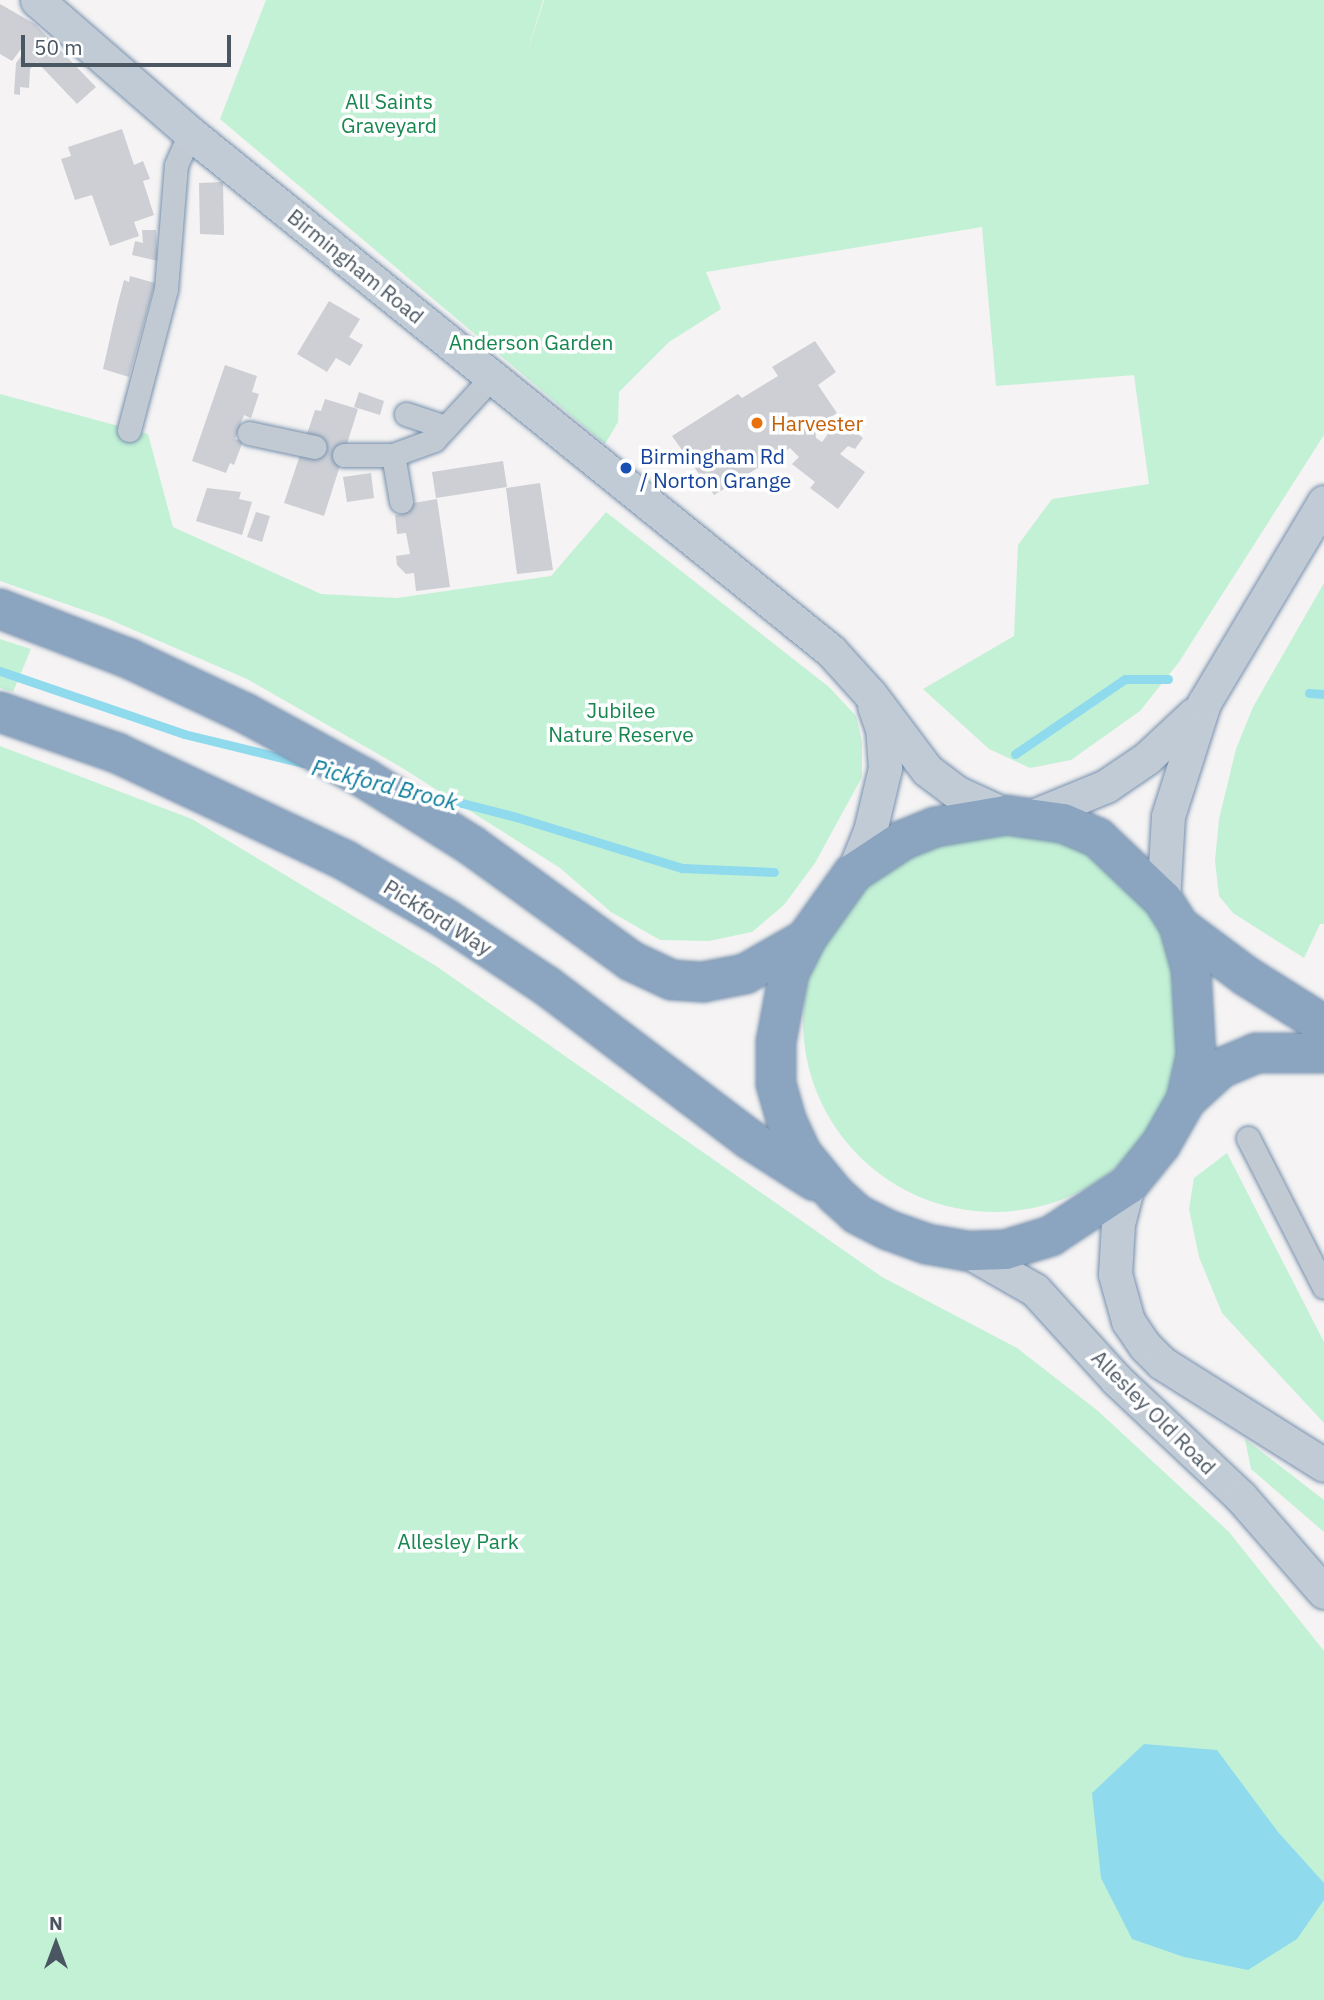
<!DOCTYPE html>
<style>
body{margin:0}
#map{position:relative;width:1324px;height:2000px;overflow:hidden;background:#f5f3f3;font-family:"IBM Plex Sans",sans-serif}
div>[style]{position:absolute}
.green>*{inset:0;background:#c3f1d5}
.round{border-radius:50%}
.water>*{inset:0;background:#90daee}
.stream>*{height:9px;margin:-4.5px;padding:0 4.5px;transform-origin:4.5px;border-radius:4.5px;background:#90daee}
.building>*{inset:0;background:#cdcfd5}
.roads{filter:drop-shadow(0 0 2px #7690ad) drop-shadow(0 0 2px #7690ad)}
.street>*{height:23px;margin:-11.5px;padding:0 11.5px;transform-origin:11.5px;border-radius:11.5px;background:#c1cad2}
.secondary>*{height:33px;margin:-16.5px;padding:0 16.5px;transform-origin:16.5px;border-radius:16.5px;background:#c1cbd6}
.highway>*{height:38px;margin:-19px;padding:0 19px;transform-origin:19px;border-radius:19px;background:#8ba5c1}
.dots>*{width:19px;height:19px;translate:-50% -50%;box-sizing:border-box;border:4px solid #fff;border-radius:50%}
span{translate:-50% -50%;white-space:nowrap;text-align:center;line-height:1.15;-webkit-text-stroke:7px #fff;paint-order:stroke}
.park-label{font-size:21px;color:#17864f}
.street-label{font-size:21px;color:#4a5661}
.food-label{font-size:21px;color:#c56008}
.left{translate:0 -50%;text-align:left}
.transit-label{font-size:21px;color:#164399}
.water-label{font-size:23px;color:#0c7c9b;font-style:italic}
.north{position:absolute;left:21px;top:1909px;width:70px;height:70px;-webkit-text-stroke:5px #fff;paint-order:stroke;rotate:0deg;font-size:19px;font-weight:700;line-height:28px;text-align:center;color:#4a5661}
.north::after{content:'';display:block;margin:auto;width:24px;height:32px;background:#4a5661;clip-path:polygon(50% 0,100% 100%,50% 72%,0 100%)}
.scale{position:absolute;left:21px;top:35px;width:210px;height:32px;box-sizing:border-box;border:4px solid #4a5661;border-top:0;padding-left:9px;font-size:21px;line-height:24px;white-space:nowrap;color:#4a5661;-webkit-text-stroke:5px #fff;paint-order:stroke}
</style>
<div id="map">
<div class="green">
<div style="clip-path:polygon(266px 0,543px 0,525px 60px,544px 0,1324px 0,1324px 435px,1179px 662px,1140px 711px,1071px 760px,1030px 768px,989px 749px,923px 689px,1014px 636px,1018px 545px,1052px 499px,1149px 484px,1134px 375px,996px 386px,982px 227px,706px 272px,721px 309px,669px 342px,619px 392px,618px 422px,605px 444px,220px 119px)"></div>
<div style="clip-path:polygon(0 394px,148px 434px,173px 527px,321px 594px,397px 598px,551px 576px,606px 512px,829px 687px,856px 716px,862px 742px,862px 777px,815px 863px,784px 905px,752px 932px,709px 941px,660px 940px,611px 912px,560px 868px,399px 766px,247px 679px,106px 618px,0 581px)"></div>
<div style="clip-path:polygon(1324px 583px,1324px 924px,1320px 924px,1304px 958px,1233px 913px,1219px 896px,1215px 861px,1219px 819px,1236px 749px,1253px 707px)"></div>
<div style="clip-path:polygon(0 639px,31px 649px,13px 692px,0 688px)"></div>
<div style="clip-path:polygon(0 746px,192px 819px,436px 966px,882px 1277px,1017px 1348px,1098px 1411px,1229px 1532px,1324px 1651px,1324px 2000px,0 2000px)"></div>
<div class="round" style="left:803px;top:830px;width:382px;height:382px"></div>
<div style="clip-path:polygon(1227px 1153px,1324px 1342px,1324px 1423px,1222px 1313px,1199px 1257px,1189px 1209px,1194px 1178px)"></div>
<div style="clip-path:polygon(1245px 1439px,1324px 1500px,1324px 1532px,1251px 1469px)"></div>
</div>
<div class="water">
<div style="clip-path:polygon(1144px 1744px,1217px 1750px,1278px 1832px,1324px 1883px,1324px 1900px,1297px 1939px,1248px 1970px,1184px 1957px,1132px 1939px,1101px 1878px,1092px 1793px)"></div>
</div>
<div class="stream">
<div style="left:0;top:671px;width:194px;rotate:18.9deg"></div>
<div style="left:184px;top:734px;width:122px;rotate:13.7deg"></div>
<div style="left:1309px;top:693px;width:15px;rotate:4deg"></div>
<div style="left:1015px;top:754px;width:133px;rotate:-34.3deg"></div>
<div style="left:1125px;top:679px;width:43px"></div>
<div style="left:415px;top:791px;width:104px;rotate:14.4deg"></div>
<div style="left:516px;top:817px;width:174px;rotate:17.1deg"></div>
<div style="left:682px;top:868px;width:92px;rotate:2.5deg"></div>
</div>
<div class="building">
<div style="clip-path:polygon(0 4px,35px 24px,96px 87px,77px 104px,37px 62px,30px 69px,29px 88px,20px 87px,20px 95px,14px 94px,16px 63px,24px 52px,21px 49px,12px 61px,0 54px)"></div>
<div style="clip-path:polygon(122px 129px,134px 165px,143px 161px,150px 179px,143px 181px,154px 215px,134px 222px,139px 236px,110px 246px,92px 195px,75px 200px,61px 159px,71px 156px,68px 147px)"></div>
<div style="clip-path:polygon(223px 182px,224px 235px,200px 234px,199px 183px)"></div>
<div style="clip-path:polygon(142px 230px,156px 230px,158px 261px,132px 255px,135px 241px,143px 243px)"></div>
<div style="clip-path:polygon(130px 276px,155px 283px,129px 377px,103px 369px,117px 307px,124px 280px,129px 282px)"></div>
<div style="clip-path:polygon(329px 301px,360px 319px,349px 337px,363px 345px,350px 366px,336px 358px,327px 372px,297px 354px)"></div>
<div style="clip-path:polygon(815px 341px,836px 372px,818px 385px,837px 413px,815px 427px,816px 438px,822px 442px,839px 419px,863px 438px,855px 449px,848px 446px,840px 454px,865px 472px,838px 509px,810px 488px,815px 482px,792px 464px,799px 457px,790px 448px,714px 495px,672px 436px,738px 394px,742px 398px,778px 376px,772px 367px)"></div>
<div style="clip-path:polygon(225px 365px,257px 376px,252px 392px,259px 394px,251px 418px,244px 415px,235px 439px,243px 441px,234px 465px,230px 463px,226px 473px,192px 461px)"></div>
<div style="clip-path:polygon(359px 392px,384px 401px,380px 415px,354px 407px)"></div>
<div style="clip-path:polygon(325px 399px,358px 409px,324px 516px,284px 503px,315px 410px,321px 411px)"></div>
<div style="clip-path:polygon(503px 461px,507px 487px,436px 498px,432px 472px)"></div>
<div style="clip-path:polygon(371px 473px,374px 498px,347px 502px,343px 477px)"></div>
<div style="clip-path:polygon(540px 483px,553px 570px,517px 574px,506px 488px)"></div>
<div style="clip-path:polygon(207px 488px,241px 492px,239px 499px,252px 502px,242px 535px,196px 521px)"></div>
<div style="clip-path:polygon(437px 499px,450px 587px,416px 591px,414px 573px,406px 574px,397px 565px,396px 556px,410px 554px,406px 533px,397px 534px,395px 515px,402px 514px,401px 505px)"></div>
<div style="clip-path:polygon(256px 512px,270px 516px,262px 542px,247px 537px)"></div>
</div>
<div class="roads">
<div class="street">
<div style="left:406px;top:414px;width:41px;rotate:18.4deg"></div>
<div style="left:129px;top:430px;width:146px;rotate:-75.3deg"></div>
<div style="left:166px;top:289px;width:124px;rotate:-85.4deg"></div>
<div style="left:176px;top:165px;width:35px;rotate:-66deg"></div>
<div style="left:249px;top:433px;width:67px;rotate:12deg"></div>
<div style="left:344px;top:455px;width:49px"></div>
<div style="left:393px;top:455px;width:44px;rotate:-20.1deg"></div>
<div style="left:434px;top:440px;width:87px;rotate:-47.3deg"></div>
<div style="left:393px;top:455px;width:47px;rotate:80.1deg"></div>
<div style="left:1248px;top:1138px;width:167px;rotate:63deg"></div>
</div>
<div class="secondary">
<div style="left:37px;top:0;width:203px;rotate:41deg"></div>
<div style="left:190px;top:133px;width:824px;rotate:38.94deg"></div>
<div style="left:831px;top:651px;width:58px;rotate:47.8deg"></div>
<div style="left:870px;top:694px;width:95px;rotate:53.1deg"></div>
<div style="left:927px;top:770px;width:39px;rotate:37deg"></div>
<div style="left:958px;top:793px;width:53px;rotate:24.6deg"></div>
<div style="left:1033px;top:816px;width:79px;rotate:-22.3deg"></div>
<div style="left:1106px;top:786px;width:50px;rotate:-34.3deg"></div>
<div style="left:1147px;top:758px;width:64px;rotate:-43.1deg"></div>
<div style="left:853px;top:873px;width:45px;rotate:-68deg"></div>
<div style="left:870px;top:831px;width:65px;rotate:-76.6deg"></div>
<div style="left:885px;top:768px;width:39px;rotate:-94deg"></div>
<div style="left:882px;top:729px;width:24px;rotate:-109deg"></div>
<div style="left:1163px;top:900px;width:84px;rotate:-86.6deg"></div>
<div style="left:1168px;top:816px;width:119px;rotate:-72.3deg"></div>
<div style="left:1204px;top:703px;width:234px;rotate:-59.2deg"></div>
<div style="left:1128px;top:1185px;width:40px;rotate:104.4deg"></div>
<div style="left:1118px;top:1224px;width:50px;rotate:93.4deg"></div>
<div style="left:1115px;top:1274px;width:49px;rotate:74.5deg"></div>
<div style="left:1128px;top:1321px;width:30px;rotate:56deg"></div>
<div style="left:1145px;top:1346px;width:24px;rotate:45deg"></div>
<div style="left:1162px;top:1363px;width:191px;rotate:32.2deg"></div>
<div style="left:967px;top:1251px;width:78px;rotate:29.8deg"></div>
<div style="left:1035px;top:1290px;width:122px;rotate:47.7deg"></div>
<div style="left:1117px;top:1380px;width:170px;rotate:43.3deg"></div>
<div style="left:1241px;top:1497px;width:126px;rotate:48.9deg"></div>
</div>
<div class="highway">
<div style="left:0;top:609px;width:139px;rotate:21deg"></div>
<div style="left:130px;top:659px;width:127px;rotate:25.2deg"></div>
<div style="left:245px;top:713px;width:138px;rotate:28.6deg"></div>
<div style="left:366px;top:779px;width:124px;rotate:32.2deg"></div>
<div style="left:471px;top:845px;width:198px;rotate:35.9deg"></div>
<div style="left:631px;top:961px;width:45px;rotate:24.9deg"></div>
<div style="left:672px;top:980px;width:31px;rotate:4deg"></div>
<div style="left:703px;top:982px;width:43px;rotate:-10.8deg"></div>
<div style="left:745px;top:974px;width:70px;rotate:-29.8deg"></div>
<div style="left:0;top:712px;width:124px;rotate:19.3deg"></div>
<div style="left:117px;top:753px;width:253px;rotate:25.2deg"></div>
<div style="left:346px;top:861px;width:116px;rotate:30.1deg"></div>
<div style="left:446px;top:919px;width:121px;rotate:33.6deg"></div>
<div style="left:547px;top:986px;width:253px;rotate:37.1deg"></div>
<div style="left:749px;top:1139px;width:78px;rotate:32.5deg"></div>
<div style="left:1006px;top:815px;width:58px;rotate:8deg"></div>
<div style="left:1063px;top:823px;width:38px;rotate:23deg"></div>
<div style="left:1098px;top:838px;width:90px;rotate:43.6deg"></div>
<div style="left:1163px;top:900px;width:31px;rotate:58deg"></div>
<div style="left:1179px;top:926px;width:45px;rotate:74.4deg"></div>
<div style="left:1191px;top:969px;width:86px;rotate:86.7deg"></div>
<div style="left:1196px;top:1055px;width:46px;rotate:102.5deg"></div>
<div style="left:1186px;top:1100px;width:51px;rotate:119.6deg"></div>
<div style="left:1161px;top:1144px;width:53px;rotate:128.8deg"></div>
<div style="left:1128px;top:1185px;width:92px;rotate:146.5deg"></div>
<div style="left:1051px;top:1236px;width:48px;rotate:163.1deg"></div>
<div style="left:1005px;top:1250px;width:38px;rotate:178deg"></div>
<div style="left:967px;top:1251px;width:41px;rotate:-170.1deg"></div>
<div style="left:927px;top:1244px;width:41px;rotate:-160.3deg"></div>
<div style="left:888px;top:1230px;width:35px;rotate:-153deg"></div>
<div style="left:857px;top:1214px;width:30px;rotate:-138deg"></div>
<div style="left:835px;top:1194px;width:52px;rotate:-129.5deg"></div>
<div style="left:802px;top:1154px;width:38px;rotate:-115deg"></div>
<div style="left:786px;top:1119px;width:37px;rotate:-106deg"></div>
<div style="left:776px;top:1083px;width:41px;rotate:-90deg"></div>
<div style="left:776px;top:1042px;width:70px;rotate:-79.3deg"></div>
<div style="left:789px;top:973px;width:38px;rotate:-63deg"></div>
<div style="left:806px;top:939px;width:81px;rotate:-54.5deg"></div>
<div style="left:853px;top:873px;width:60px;rotate:-33.4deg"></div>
<div style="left:903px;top:840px;width:35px;rotate:-22deg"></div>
<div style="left:935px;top:827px;width:72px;rotate:-9.6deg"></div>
<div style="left:1179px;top:926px;width:84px;rotate:36.7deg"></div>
<div style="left:1246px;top:976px;width:92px;rotate:32.1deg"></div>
<div style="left:1186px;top:1100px;width:47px;rotate:-42.4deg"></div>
<div style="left:1221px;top:1068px;width:38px;rotate:-23deg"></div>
<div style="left:1256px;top:1053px;width:68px"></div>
</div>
</div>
<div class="dots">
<div style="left:757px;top:423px;background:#e8710a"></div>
<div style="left:626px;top:468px;background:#1a4fb4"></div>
</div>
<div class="park-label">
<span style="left:389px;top:113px">All Saints<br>Graveyard</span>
<span style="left:531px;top:342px">Anderson Garden</span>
<span style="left:621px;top:722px">Jubilee<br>Nature Reserve</span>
<span style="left:458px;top:1541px">Allesley Park</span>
</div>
<div class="street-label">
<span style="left:356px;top:266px;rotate:39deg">Birmingham Road</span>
<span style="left:438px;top:917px;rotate:32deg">Pickford Way</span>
<span style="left:1154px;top:1412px;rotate:45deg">Allesley Old Road</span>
</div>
<div class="food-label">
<span class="left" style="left:771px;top:423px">Harvester</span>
</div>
<div class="transit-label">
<span class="left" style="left:640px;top:468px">Birmingham Rd<br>/ Norton Grange</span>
</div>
<div class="water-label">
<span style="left:385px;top:784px;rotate:14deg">Pickford Brook</span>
</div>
<div class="north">N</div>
<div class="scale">50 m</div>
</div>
